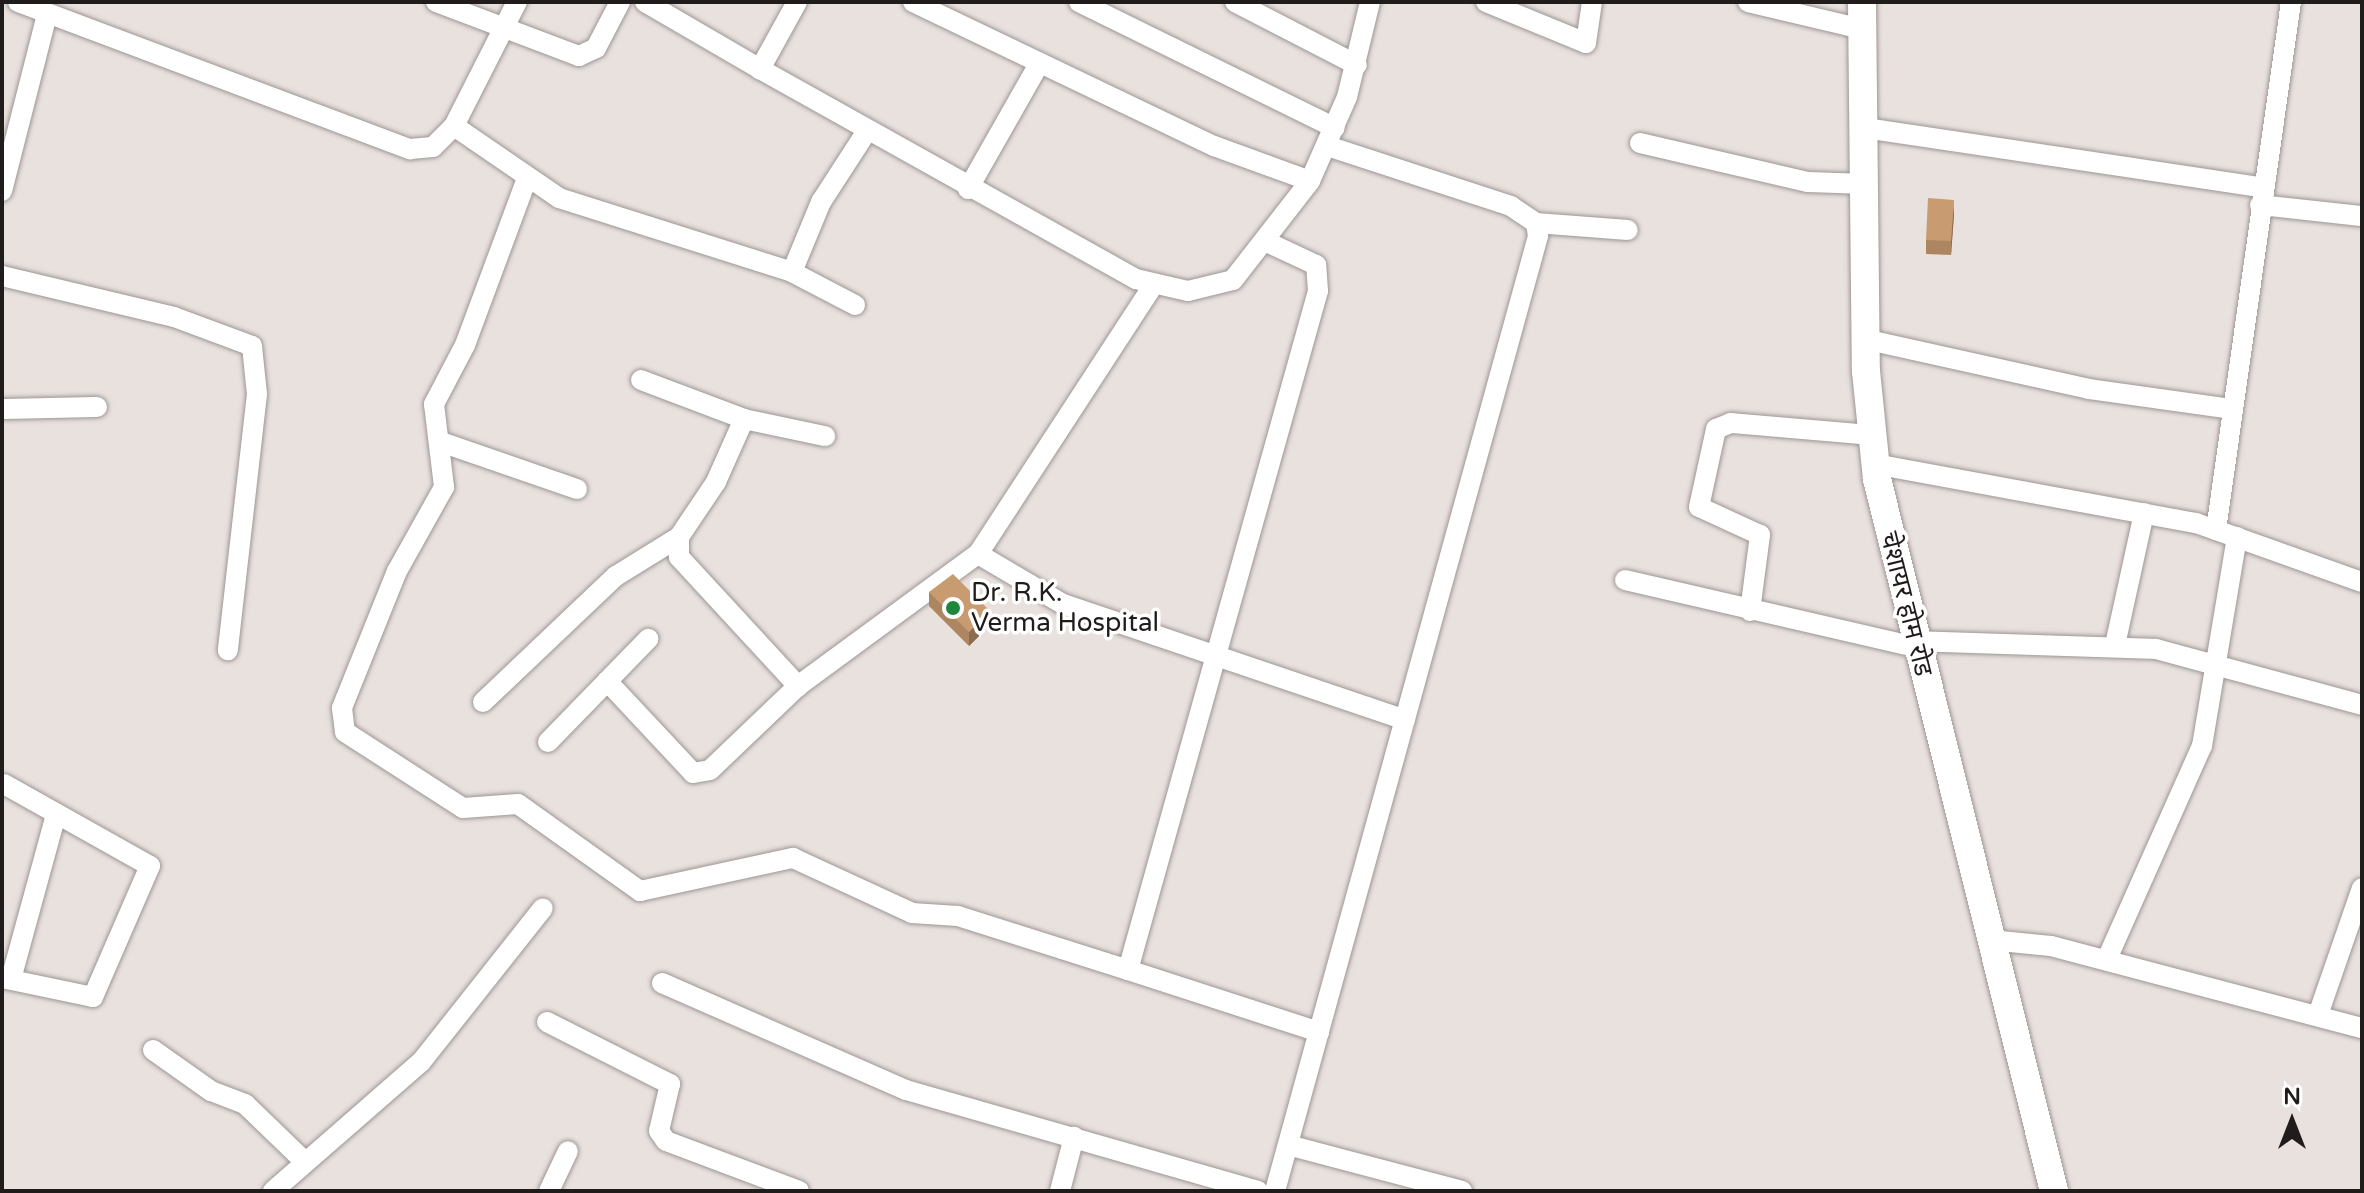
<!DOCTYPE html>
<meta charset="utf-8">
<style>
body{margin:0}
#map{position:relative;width:2364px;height:1193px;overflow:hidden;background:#e8e1de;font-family:"Varela Round","Noto Sans Devanagari",sans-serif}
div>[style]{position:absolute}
.roads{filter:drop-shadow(0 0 2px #9d9694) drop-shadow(0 0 2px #9d9694)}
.street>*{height:20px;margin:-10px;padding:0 10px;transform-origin:10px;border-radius:10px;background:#fff}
.secondary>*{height:28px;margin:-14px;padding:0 14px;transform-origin:14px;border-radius:14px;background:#fff}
.wall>*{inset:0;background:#ac8561}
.shaded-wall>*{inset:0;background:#8c6c4f}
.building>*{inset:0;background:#c89b71}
.dots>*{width:22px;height:22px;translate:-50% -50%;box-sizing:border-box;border:4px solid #fff;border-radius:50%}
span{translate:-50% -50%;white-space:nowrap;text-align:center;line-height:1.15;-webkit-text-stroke:7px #fff;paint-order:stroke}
.poi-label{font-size:26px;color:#1f1c1b}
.left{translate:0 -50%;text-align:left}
.street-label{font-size:26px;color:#1f1c1b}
.frame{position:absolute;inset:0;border:4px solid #1f1c1b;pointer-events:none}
.north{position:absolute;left:2252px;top:1081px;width:80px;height:80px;-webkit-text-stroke:6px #fff;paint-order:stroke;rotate:0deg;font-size:22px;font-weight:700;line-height:32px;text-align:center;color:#1f1c1b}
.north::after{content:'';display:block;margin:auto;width:28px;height:36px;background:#1f1c1b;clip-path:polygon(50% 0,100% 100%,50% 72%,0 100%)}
</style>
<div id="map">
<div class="roads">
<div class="street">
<div style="left:18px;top:2px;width:419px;rotate:20.6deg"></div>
<div style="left:410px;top:149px;width:23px;rotate:-5deg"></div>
<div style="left:433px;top:147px;width:30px;rotate:-45deg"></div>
<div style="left:454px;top:126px;width:139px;rotate:-63.1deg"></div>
<div style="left:436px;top:2px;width:153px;rotate:20.7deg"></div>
<div style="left:579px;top:56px;width:19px;rotate:-25deg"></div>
<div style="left:596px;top:48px;width:52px;rotate:-62.4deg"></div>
<div style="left:645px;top:2px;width:133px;rotate:30.2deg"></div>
<div style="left:797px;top:2px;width:77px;rotate:118.9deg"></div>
<div style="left:760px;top:69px;width:431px;rotate:29.2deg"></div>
<div style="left:1136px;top:279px;width:53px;rotate:13deg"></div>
<div style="left:1188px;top:291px;width:46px;rotate:-13.7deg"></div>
<div style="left:1233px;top:280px;width:125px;rotate:-52.1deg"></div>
<div style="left:1310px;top:181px;width:92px;rotate:-66.2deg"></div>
<div style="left:1347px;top:97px;width:98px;rotate:-76.4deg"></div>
<div style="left:913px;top:2px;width:334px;rotate:25.6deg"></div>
<div style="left:1214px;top:146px;width:102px;rotate:20deg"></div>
<div style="left:1079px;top:2px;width:285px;rotate:26.2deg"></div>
<div style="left:1235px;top:2px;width:137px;rotate:27.3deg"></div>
<div style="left:1486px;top:2px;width:108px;rotate:22.3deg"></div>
<div style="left:1586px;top:43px;width:41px;rotate:-81.7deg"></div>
<div style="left:1748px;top:2px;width:117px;rotate:13.3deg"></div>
<div style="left:454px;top:126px;width:127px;rotate:34.4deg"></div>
<div style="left:559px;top:198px;width:244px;rotate:17.6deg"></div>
<div style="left:1865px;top:128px;width:401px;rotate:8.5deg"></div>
<div style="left:1640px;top:143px;width:172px;rotate:13.1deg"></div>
<div style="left:1808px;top:182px;width:58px;rotate:2deg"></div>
<div style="left:526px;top:181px;width:175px;rotate:110.4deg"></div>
<div style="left:465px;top:345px;width:67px;rotate:117.7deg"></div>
<div style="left:434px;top:404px;width:84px;rotate:83.1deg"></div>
<div style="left:444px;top:487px;width:96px;rotate:119.2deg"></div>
<div style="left:397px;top:571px;width:148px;rotate:111.9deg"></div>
<div style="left:342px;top:708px;width:24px;rotate:83deg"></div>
<div style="left:345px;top:732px;width:140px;rotate:32.8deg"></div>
<div style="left:463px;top:808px;width:55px;rotate:-4.2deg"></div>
<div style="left:518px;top:804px;width:150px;rotate:35.5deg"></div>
<div style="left:640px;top:891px;width:157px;rotate:-12.2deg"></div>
<div style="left:793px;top:858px;width:131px;rotate:24.8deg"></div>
<div style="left:912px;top:913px;width:46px;rotate:3.7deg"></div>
<div style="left:958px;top:916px;width:178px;rotate:17.6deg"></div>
<div style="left:1128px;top:970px;width:705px;rotate:-74.37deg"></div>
<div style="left:1318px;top:291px;width:26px;rotate:-94deg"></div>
<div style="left:1316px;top:265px;width:54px;rotate:-154.9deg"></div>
<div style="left:968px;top:189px;width:142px;rotate:-60.4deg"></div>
<div style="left:2px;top:191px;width:182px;rotate:-75.7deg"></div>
<div style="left:2260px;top:205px;width:103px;rotate:6.2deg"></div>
<div style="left:1536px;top:223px;width:92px;rotate:4.4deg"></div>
<div style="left:2px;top:276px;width:177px;rotate:13.4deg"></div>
<div style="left:174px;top:317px;width:83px;rotate:20.4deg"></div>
<div style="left:252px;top:346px;width:48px;rotate:84.1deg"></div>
<div style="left:257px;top:394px;width:258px;rotate:96.5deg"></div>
<div style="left:855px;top:305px;width:71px;rotate:-152.4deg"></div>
<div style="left:792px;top:272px;width:76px;rotate:-67.5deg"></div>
<div style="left:821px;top:202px;width:81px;rotate:-57.1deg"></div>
<div style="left:1868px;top:340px;width:226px;rotate:12.5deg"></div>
<div style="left:2089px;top:389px;width:144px;rotate:8deg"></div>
<div style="left:641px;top:380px;width:110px;rotate:20.7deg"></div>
<div style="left:744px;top:419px;width:69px;rotate:114deg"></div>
<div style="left:716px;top:482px;width:66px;rotate:123.9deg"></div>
<div style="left:679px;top:537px;width:20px;rotate:90deg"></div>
<div style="left:679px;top:557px;width:176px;rotate:47.3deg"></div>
<div style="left:2px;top:409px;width:95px;rotate:-1.2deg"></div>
<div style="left:744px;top:419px;width:83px;rotate:11.9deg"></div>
<div style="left:441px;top:442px;width:144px;rotate:19.1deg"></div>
<div style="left:1874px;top:464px;width:327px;rotate:10.4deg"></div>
<div style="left:2196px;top:523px;width:176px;rotate:19.6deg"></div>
<div style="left:2216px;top:530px;width:533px;rotate:-81.92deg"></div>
<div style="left:978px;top:554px;width:99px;rotate:30.5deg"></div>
<div style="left:1063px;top:604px;width:361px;rotate:18.7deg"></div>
<div style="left:1625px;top:580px;width:299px;rotate:13deg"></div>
<div style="left:1750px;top:611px;width:77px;rotate:-82.5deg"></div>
<div style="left:1760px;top:535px;width:67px;rotate:-155.3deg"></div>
<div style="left:1699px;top:507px;width:80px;rotate:-77.7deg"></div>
<div style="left:1716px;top:429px;width:16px;rotate:-22deg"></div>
<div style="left:1731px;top:423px;width:141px;rotate:4.9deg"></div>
<div style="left:1914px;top:641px;width:242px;rotate:1.9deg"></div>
<div style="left:2156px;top:649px;width:213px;rotate:15.2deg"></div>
<div style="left:2115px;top:645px;width:135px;rotate:-77.6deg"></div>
<div style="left:607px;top:681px;width:126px;rotate:46.9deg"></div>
<div style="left:693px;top:773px;width:17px;rotate:-10deg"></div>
<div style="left:710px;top:770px;width:122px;rotate:-43.7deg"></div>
<div style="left:798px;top:686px;width:223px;rotate:-36.3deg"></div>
<div style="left:978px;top:554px;width:322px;rotate:-56.9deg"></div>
<div style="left:483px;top:702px;width:183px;rotate:-43.5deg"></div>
<div style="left:616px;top:576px;width:74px;rotate:-31.8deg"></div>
<div style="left:548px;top:742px;width:144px;rotate:-45.8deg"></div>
<div style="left:1990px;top:940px;width:61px;rotate:5.6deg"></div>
<div style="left:2051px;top:946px;width:322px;rotate:14.8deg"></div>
<div style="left:2107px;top:959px;width:233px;rotate:-66deg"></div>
<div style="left:2202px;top:746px;width:212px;rotate:-80.5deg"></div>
<div style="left:1128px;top:970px;width:201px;rotate:18deg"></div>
<div style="left:2px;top:978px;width:93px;rotate:11.8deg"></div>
<div style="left:93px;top:997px;width:143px;rotate:-66.5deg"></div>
<div style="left:150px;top:866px;width:167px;rotate:-150.7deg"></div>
<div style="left:11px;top:979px;width:171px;rotate:-74.7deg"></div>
<div style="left:662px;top:983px;width:266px;rotate:23.7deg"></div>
<div style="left:906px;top:1090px;width:366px;rotate:16deg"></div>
<div style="left:2319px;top:1012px;width:131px;rotate:-70.9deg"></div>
<div style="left:547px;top:1022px;width:138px;rotate:26.8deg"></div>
<div style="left:670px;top:1084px;width:48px;rotate:103.2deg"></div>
<div style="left:659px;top:1131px;width:12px;rotate:55deg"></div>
<div style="left:666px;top:1141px;width:142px;rotate:20.6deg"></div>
<div style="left:153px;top:1050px;width:71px;rotate:35.3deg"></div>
<div style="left:211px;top:1091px;width:36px;rotate:21deg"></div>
<div style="left:245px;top:1104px;width:81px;rotate:44deg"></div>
<div style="left:1288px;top:1145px;width:180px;rotate:14.8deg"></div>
<div style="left:273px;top:1191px;width:196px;rotate:-41.1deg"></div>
<div style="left:421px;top:1062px;width:196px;rotate:-51.6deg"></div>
<div style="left:549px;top:1191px;width:44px;rotate:-64.6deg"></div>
<div style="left:1060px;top:1191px;width:56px;rotate:-75.5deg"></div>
<div style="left:1275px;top:1191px;width:991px;rotate:-74.6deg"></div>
<div style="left:1538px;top:236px;width:13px;rotate:-99deg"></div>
<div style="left:1536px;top:223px;width:30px;rotate:-146deg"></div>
<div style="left:1511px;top:206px;width:194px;rotate:-161.9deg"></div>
</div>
<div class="secondary">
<div style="left:1862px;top:2px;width:369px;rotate:89.4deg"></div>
<div style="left:1866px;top:371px;width:109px;rotate:84.2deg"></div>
<div style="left:1877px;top:479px;width:734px;rotate:76.04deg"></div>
</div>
</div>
<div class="wall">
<div style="clip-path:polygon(1954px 214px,1951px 255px,1926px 254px,1926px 240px)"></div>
<div style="clip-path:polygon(929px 592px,990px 625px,969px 646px,929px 606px)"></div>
</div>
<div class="shaded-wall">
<div style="clip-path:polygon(1954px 200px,1954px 214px,1951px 255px,1951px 241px)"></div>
<div style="clip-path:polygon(990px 611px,990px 625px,969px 646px,969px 632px)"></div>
</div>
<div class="building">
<div style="clip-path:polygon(1928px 198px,1954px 200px,1951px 241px,1926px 240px)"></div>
<div style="clip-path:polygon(953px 574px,990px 611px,969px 632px,929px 592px)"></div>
</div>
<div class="dots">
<div style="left:953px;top:608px;background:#1f873d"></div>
</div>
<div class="poi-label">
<span class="left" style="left:971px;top:608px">Dr. R.K.<br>Verma Hospital</span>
</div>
<div class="street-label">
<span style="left:1906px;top:604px;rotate:76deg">चेशायर होम रोड</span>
</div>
<div class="frame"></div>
<div class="north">N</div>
</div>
